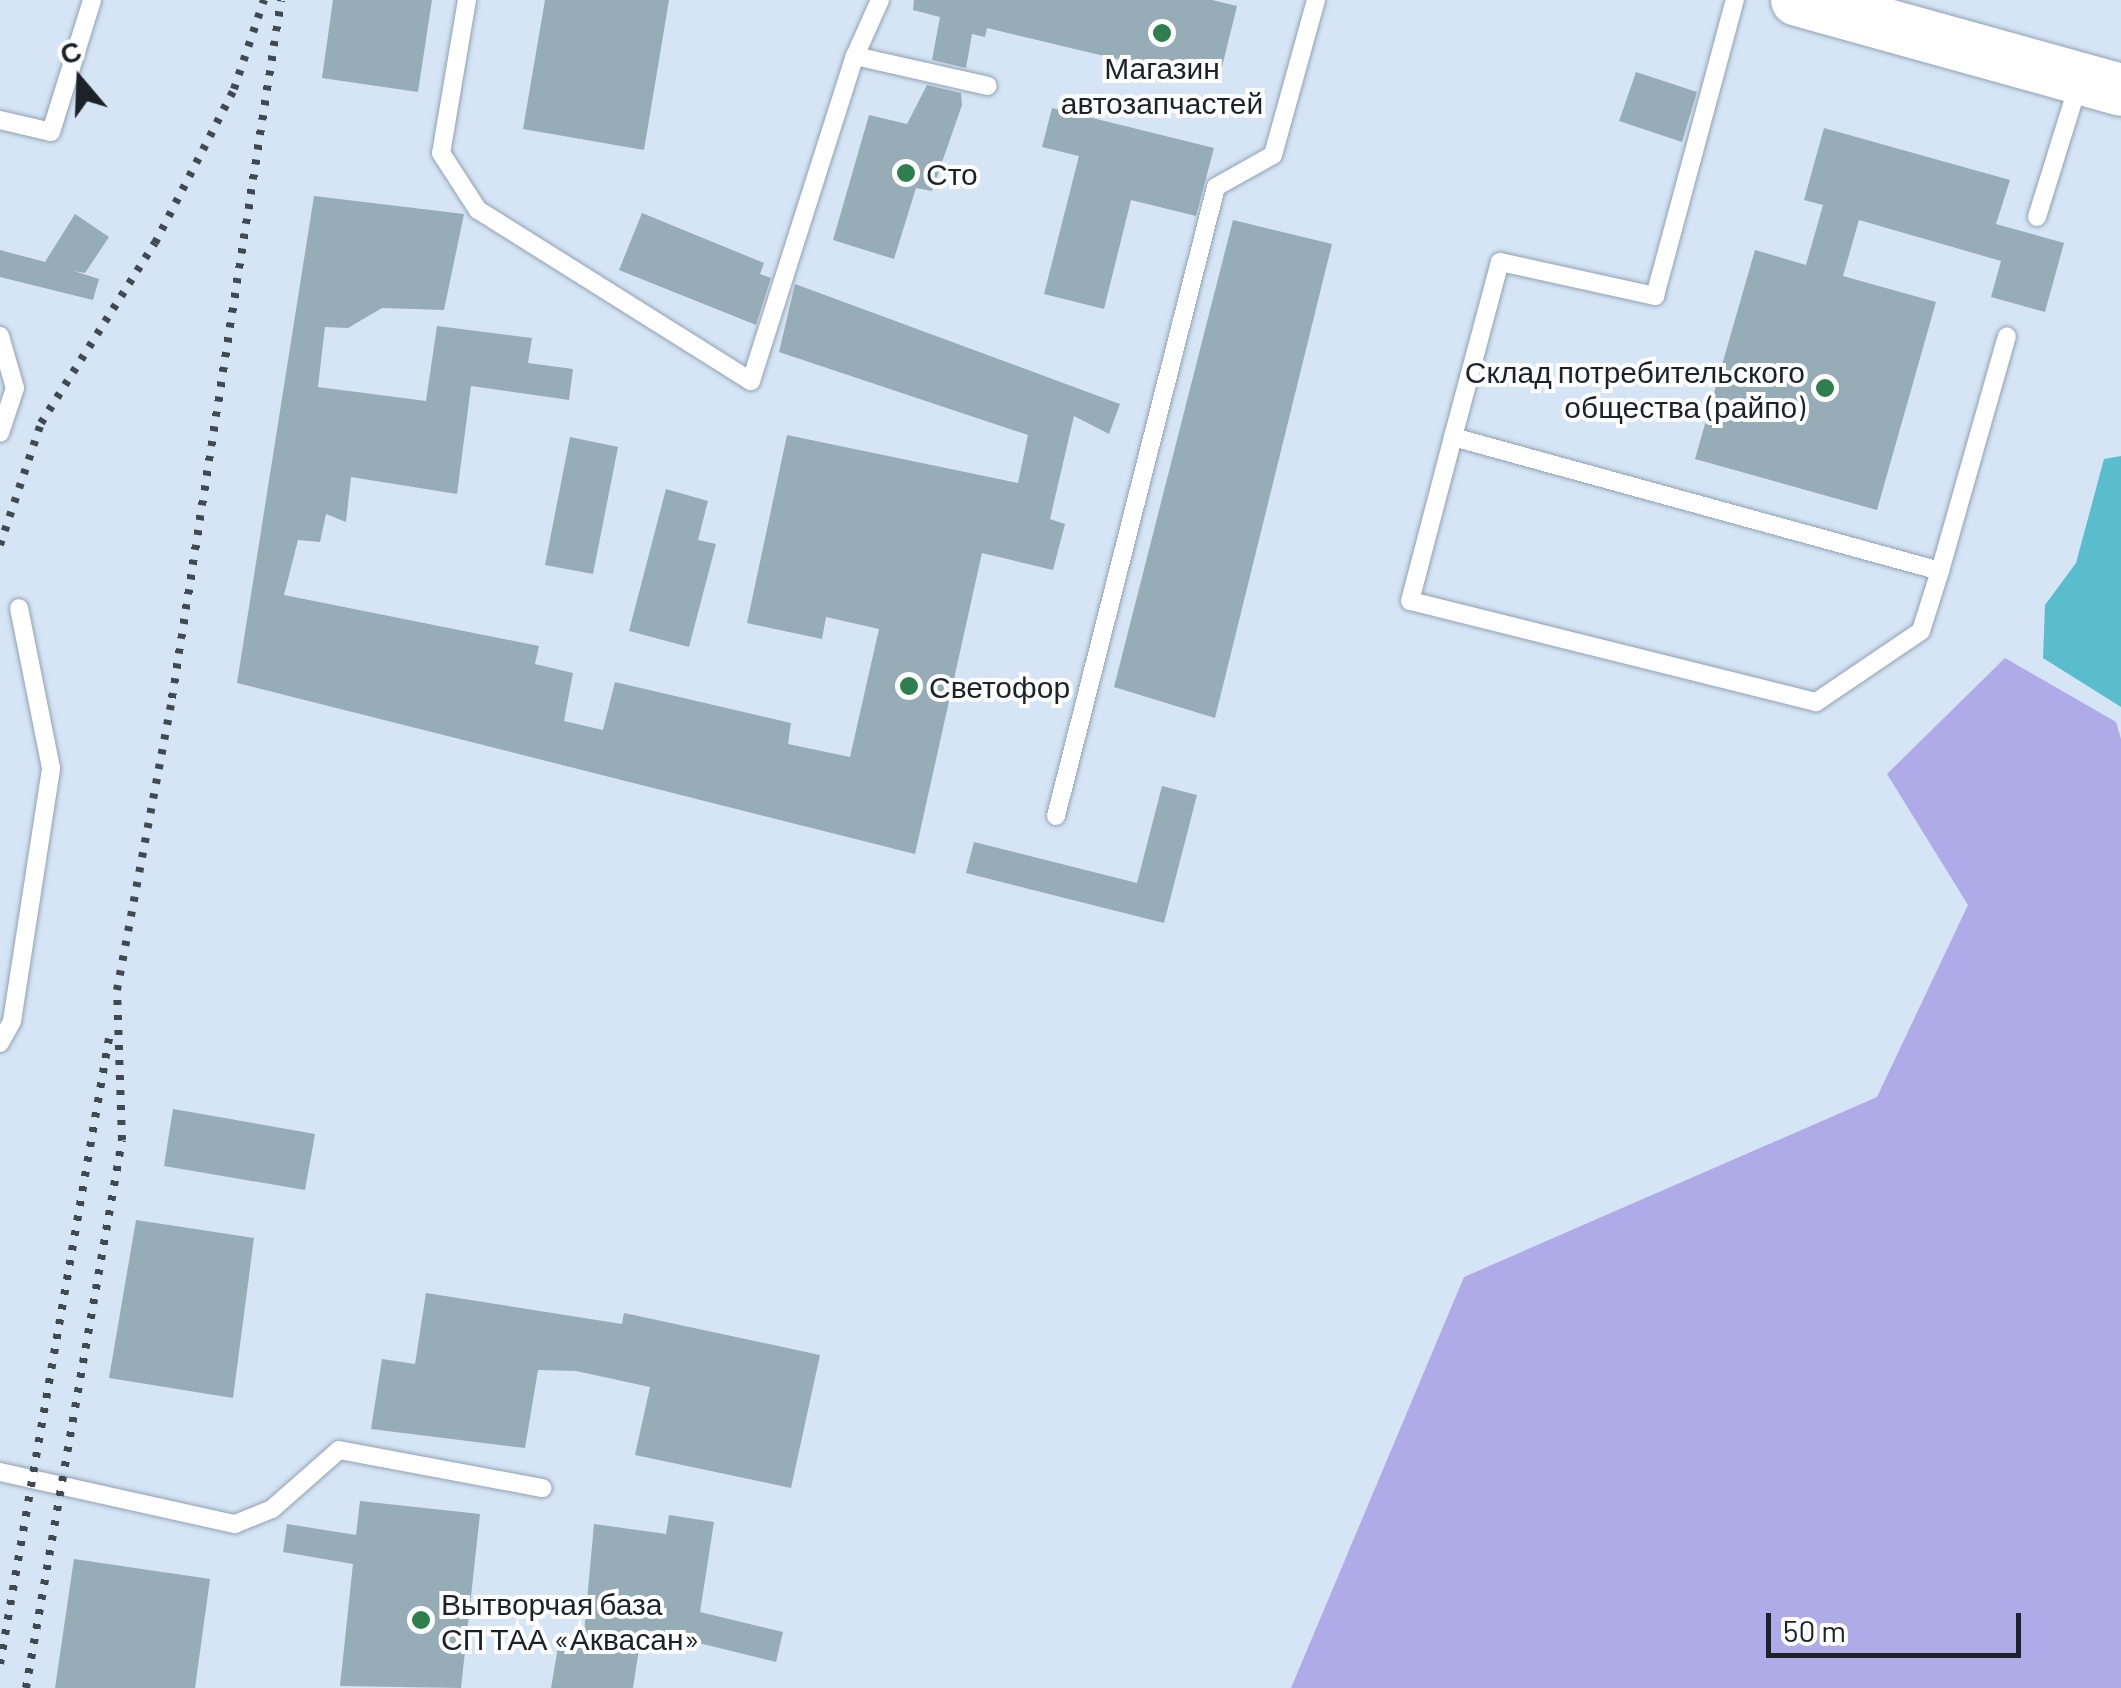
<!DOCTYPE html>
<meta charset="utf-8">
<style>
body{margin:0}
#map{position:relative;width:2121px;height:1688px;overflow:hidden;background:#d5e5f6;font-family:Barlow,sans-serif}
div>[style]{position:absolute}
.green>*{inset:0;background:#afaae8}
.water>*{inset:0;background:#59bdce}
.building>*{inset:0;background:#96acb7}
.roads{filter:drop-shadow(0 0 2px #92a2b2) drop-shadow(0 0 2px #92a2b2)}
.lane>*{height:18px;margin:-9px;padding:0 9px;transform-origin:9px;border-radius:9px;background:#fff}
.secondary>*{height:52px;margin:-26px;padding:0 26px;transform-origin:26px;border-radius:26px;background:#fff}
.rail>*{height:8px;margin-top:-4px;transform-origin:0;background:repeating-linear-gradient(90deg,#404851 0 5px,transparent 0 15px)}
.dots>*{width:28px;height:28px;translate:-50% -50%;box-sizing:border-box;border:5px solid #fff;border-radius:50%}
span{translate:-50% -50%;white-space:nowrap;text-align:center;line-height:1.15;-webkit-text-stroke:8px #fff;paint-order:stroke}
.poi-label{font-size:30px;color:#1c2228}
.left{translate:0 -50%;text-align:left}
.right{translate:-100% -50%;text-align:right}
.north{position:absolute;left:30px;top:30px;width:100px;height:100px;-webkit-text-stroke:8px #fff;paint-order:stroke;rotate:341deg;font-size:28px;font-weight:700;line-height:40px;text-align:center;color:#1c2228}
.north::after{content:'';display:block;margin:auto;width:35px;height:45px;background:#1c2228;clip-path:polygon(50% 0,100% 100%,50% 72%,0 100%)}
.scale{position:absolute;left:1766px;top:1613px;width:255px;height:45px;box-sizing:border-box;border:5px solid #1c2228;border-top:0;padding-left:12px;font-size:30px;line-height:35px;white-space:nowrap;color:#1c2228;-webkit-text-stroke:8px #fff;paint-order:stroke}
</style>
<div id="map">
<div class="green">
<div style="clip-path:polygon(2005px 658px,2116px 722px,2121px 739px,2121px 1688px,1291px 1688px,1464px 1277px,1877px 1097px,1968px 905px,1887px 774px)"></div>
</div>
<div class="water">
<div style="clip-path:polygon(2121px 456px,2121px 707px,2043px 658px,2045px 605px,2076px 563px,2104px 459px)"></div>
</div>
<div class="building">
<div style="clip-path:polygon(333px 0,432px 0,418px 92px,322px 78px)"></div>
<div style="clip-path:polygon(545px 0,669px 0,644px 150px,523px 129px)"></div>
<div style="clip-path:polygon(914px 0,1212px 0,1237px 6px,1218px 83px,987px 28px,985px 37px,972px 34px,966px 68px,932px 60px,940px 17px,913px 10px)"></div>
<div style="clip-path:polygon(1636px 72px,1697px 92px,1682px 142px,1619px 121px)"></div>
<div style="clip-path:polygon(927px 85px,961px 93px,962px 105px,932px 191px,916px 188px,894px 259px,833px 240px,869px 115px,907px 124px)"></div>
<div style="clip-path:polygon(1052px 108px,1214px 148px,1196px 216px,1131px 200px,1104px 309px,1044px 294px,1079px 156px,1042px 147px)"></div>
<div style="clip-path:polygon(1824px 128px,2010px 180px,1996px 224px,2064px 243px,2045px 312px,1991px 297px,2001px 261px,1859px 220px,1843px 276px,1936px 302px,1877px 510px,1695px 459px,1755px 250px,1806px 265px,1823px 205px,1804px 200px)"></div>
<div style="clip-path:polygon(314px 196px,464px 214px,444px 310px,382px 308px,348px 328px,325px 327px,318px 387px,426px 401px,437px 326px,532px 338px,528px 363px,573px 369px,569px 400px,471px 386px,457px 494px,351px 477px,346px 522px,326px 514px,320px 542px,298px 540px,284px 595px,539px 646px,535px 664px,573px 673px,564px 721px,603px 730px,615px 682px,791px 723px,788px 744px,850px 757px,879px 629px,826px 617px,822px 639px,747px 623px,787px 435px,1018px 483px,1028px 435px,779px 352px,795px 284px,1120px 404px,1109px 434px,1074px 416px,1050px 519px,1065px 524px,1053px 570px,982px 553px,915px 854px,237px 683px)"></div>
<div style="clip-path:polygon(642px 213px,764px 263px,760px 274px,771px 278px,756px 325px,619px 270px)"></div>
<div style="clip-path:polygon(75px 214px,109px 237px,85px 273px,74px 271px,99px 279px,93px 300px,0 277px,0 250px,45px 262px)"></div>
<div style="clip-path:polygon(1233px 220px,1332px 244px,1215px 718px,1114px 687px)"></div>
<div style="clip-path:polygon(570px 437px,618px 447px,593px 574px,545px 565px)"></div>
<div style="clip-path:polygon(666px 489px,708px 501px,698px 540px,716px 544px,689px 647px,629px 631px)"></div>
<div style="clip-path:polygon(1162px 786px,1197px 795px,1164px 923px,966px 873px,974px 842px,1137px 883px)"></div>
<div style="clip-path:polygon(173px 1109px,315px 1134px,305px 1190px,164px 1166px)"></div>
<div style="clip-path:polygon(136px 1220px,254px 1238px,233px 1398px,109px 1378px)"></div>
<div style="clip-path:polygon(426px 1293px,622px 1324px,624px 1313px,820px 1355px,791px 1488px,635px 1455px,650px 1387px,576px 1371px,538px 1370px,525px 1448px,371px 1429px,382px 1359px,415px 1364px)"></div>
<div style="clip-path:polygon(360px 1501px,480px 1514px,461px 1688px,340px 1686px,353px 1564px,283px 1552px,287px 1524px,356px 1535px)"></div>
<div style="clip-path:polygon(669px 1515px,714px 1522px,700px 1612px,783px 1632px,776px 1662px,642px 1629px,633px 1688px,551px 1688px,559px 1641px,583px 1644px,594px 1524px,666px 1534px)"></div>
<div style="clip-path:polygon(74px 1559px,210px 1579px,195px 1688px,55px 1688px)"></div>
</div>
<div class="roads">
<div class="lane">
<div style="left:467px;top:0;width:155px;rotate:99.6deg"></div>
<div style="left:441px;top:153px;width:68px;rotate:57deg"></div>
<div style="left:478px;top:210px;width:322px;rotate:32.1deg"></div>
<div style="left:751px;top:381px;width:341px;rotate:-72.3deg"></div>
<div style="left:880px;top:0;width:61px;rotate:114.1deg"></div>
<div style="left:855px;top:56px;width:136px;rotate:12.7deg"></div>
<div style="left:0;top:120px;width:52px;rotate:13.2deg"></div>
<div style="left:51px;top:132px;width:138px;rotate:-72.7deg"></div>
<div style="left:2037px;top:217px;width:138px;rotate:-72.7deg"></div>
<div style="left:0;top:336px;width:54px;rotate:73.9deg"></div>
<div style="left:15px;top:388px;width:47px;rotate:108.4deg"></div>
<div style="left:1453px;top:437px;width:505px;rotate:15.38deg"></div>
<div style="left:1940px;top:571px;width:63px;rotate:107.6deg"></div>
<div style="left:1921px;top:631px;width:127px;rotate:145.9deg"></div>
<div style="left:1816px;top:702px;width:418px;rotate:-166deg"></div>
<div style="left:1410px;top:601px;width:170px;rotate:-75.3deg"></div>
<div style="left:1453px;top:437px;width:181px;rotate:-75deg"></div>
<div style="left:1500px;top:262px;width:159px;rotate:12.4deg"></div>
<div style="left:1655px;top:296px;width:307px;rotate:-74.9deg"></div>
<div style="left:1940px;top:571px;width:244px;rotate:-74.1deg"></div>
<div style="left:1056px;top:816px;width:649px;rotate:-75.73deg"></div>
<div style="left:1216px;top:187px;width:65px;rotate:-29.3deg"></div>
<div style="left:1273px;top:155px;width:161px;rotate:-74.5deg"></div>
<div style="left:0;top:1043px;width:25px;rotate:-61deg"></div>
<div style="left:12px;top:1021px;width:256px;rotate:-81.2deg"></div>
<div style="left:51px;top:768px;width:163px;rotate:-101.3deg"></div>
<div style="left:0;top:1472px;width:241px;rotate:12.5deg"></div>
<div style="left:235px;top:1524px;width:40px;rotate:-22deg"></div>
<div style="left:272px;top:1509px;width:89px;rotate:-41.4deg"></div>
<div style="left:339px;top:1450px;width:207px;rotate:10.6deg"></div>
</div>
<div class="secondary">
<div style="left:1797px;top:0;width:336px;rotate:15.5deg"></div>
</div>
</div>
<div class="rail">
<div style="left:0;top:545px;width:129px;rotate:-71.4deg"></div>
<div style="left:41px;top:423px;width:213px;rotate:-57.7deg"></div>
<div style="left:155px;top:243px;width:173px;rotate:-62.8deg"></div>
<div style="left:234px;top:89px;width:94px;rotate:-71.4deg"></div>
<div style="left:0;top:1664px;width:635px;rotate:-80.12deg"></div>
<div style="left:26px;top:1688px;width:556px;rotate:-80.06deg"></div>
<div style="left:122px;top:1140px;width:150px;rotate:-91.9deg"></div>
<div style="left:117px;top:990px;width:297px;rotate:-79.3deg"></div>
<div style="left:172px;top:698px;width:706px;rotate:-81.12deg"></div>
</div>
<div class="dots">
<div style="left:1162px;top:33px;background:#2f7e4e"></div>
<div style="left:906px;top:173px;background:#2f7e4e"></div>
<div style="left:1825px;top:388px;background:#2f7e4e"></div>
<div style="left:909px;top:686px;background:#2f7e4e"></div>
<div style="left:421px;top:1620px;background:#2f7e4e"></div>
</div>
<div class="poi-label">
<span style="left:1162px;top:84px">Магазин<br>автозапчастей</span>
<span class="left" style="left:926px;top:173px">Сто</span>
<span class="right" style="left:1805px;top:388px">Склад потребительского<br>общества (райпо)</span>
<span class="left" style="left:929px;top:686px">Светофор</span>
<span class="left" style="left:441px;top:1620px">Вытворчая база<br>СП ТАА «Аквасан»</span>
</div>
<div class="north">С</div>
<div class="scale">50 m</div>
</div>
